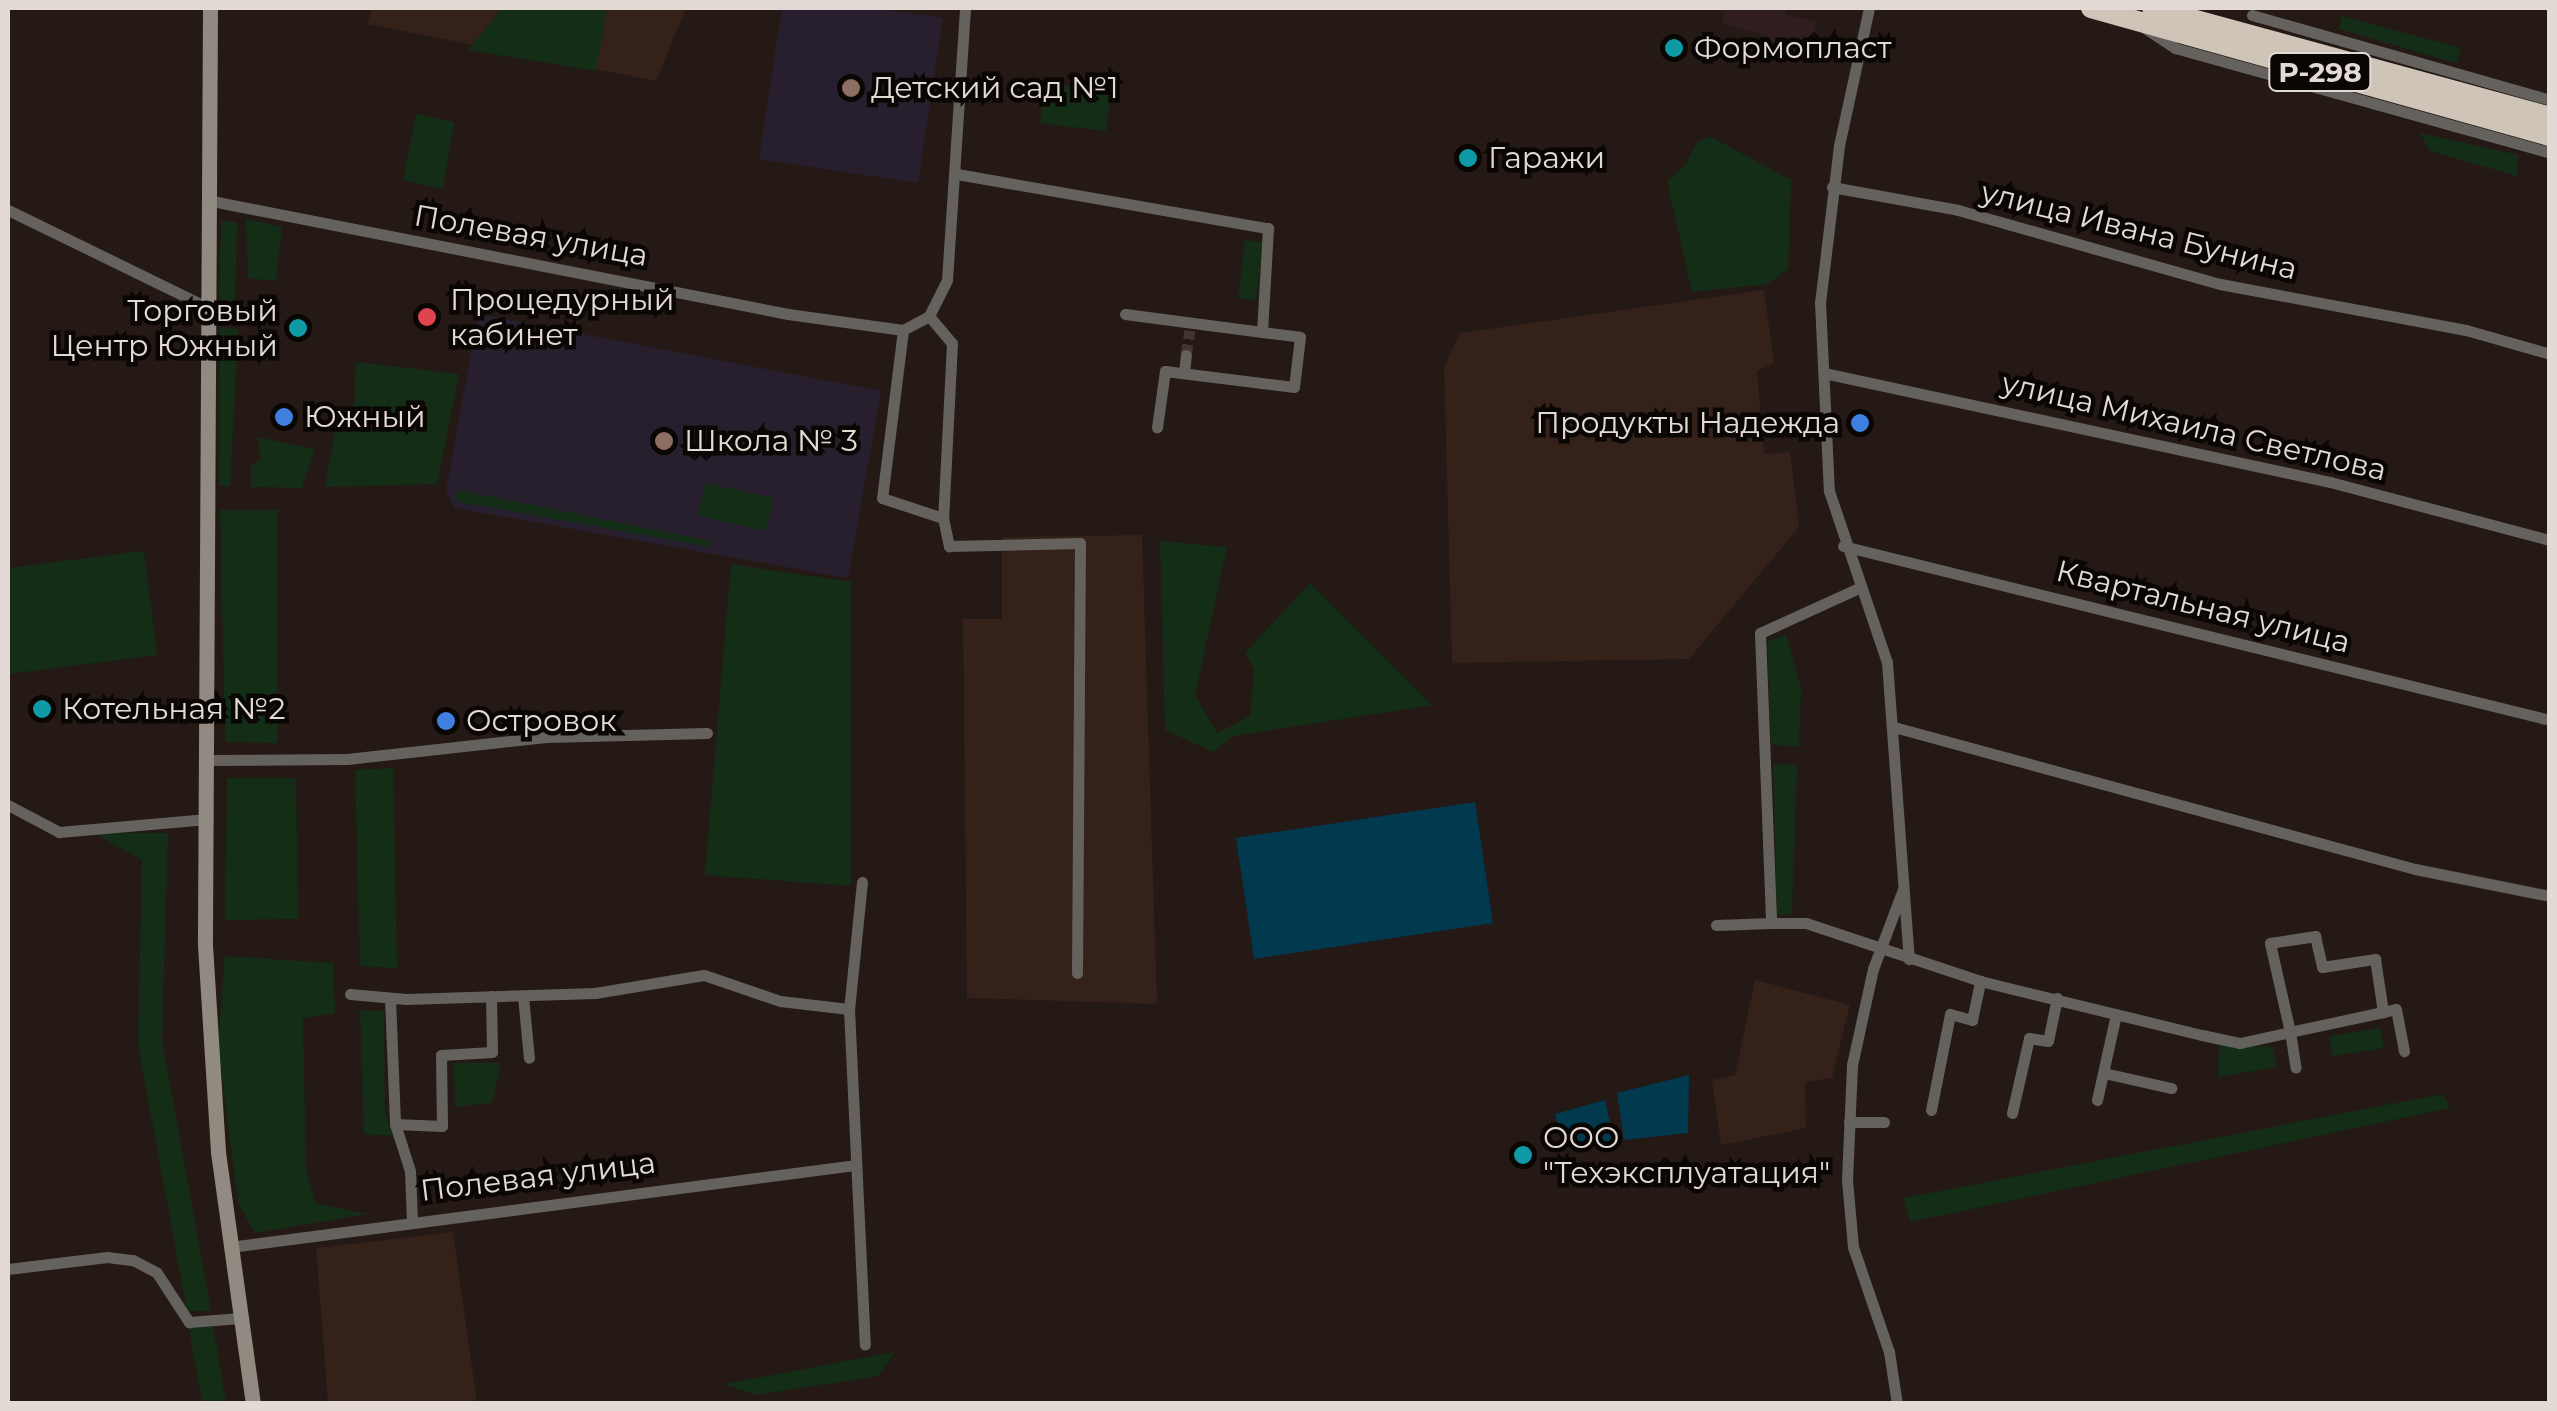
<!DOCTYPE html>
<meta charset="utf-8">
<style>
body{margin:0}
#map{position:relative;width:2557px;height:1411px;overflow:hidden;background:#251915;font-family:Montserrat,sans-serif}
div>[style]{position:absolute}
.commercial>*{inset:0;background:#301d20}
.built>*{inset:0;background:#33211a}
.education>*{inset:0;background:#281f2e}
.green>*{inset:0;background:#132d17}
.water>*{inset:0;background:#01394f}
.street-tunnel>*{height:11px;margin-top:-5.5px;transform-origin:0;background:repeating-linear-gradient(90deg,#423632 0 11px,transparent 0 16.5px)}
.street>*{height:11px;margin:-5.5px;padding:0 5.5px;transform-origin:5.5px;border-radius:5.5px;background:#65625d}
.secondary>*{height:15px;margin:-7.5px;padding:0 7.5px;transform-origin:7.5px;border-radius:7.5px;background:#908a81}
.highway>*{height:20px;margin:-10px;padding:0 10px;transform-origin:10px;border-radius:10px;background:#cec5b8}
.dots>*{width:28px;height:28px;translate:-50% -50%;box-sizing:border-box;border:5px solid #0a0604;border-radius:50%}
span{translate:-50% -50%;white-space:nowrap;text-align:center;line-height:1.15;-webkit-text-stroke:9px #0a0604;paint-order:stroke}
.shield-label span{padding:2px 8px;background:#0a0604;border:2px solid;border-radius:8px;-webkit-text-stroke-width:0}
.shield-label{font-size:28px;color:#e3dad6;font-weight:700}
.poi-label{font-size:30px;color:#e3dad6}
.left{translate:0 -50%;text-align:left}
.right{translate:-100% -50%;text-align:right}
.street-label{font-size:30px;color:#e3dad6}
.frame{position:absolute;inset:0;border:10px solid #e3dad6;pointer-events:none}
</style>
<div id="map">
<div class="commercial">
<div style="clip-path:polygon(1726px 8px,1787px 8px,1786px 15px,1816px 21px,1810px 52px,1800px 63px,1773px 63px,1767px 36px,1722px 23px)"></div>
</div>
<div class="built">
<div style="clip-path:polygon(372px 8px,686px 8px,656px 81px,367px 24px)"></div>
<div style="clip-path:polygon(1764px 290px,1774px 363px,1757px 371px,1764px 454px,1790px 452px,1799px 527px,1689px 659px,1452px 663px,1444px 367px,1460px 333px)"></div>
<div style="clip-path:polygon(1142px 535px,1157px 1004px,967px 998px,963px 619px,1002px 619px,1002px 537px)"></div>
<div style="clip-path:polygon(1755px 980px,1850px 1005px,1832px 1078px,1805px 1082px,1806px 1128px,1721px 1145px,1712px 1080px,1735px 1075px)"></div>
<div style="clip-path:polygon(453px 1232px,477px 1403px,328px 1403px,316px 1248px)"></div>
</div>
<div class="education">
<div style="clip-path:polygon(782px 8px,873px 8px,943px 18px,918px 183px,759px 159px)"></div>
<div style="clip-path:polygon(478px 314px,881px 391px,848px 578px,455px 508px,446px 491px)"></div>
</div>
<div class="green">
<div style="clip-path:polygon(502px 8px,607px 8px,596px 71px,468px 50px)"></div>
<div style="clip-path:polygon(2342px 16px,2461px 48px,2456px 63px,2339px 29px)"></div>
<div style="clip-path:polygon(1045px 83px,1111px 91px,1106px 131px,1040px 123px)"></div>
<div style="clip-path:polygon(416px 114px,454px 122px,443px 189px,403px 180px)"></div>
<div style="clip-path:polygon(2420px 133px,2518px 155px,2517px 176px,2430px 151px)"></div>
<div style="clip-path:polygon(1711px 137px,1791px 180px,1788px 269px,1767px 284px,1692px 292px,1667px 181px,1686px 164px,1698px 141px)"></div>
<div style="clip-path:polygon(246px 219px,282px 227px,276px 281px,248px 278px)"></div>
<div style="clip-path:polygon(221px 221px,237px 222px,235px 302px,219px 300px)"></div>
<div style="clip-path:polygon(1245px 240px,1263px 242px,1256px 300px,1238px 298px)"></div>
<div style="clip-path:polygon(220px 327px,238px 329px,230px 487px,219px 486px)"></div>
<div style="clip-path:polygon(356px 362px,459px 374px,437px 484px,325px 487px,335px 432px,353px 432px)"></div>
<div style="clip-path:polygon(258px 437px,314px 449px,302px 488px,251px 487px,251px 465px,261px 460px)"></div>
<div style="clip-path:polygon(705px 483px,773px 498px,766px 531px,698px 516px)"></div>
<div style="clip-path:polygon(458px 490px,711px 541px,709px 547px,455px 501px)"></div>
<div style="clip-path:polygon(220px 510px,278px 510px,277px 743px,225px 742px)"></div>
<div style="clip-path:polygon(1160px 541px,1227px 547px,1195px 695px,1217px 733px,1250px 716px,1254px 670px,1245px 653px,1310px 583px,1432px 705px,1233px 736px,1213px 752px,1165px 730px)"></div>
<div style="clip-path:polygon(144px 551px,157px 655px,8px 674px,8px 568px)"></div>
<div style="clip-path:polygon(731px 564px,851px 582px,851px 886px,705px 875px)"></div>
<div style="clip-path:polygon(1786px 634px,1801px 687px,1799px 747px,1771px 744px,1767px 642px)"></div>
<div style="clip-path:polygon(1773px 764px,1797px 765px,1792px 914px,1777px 915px)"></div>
<div style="clip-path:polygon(393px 768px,397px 968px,360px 966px,355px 770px)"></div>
<div style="clip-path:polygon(227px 778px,296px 778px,298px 919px,225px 920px)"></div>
<div style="clip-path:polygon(94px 833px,168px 833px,162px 1040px,211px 1311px,187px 1311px,138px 1045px,142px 860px)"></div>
<div style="clip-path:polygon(225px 956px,333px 963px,335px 1013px,303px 1018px,306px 1171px,315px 1203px,368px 1214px,255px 1233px,238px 1203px,218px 1043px)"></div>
<div style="clip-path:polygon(360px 1010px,384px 1011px,385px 1111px,393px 1136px,364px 1134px)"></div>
<div style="clip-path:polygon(2380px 1028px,2384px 1048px,2332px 1056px,2329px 1036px)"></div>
<div style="clip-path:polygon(2219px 1043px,2273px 1047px,2277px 1067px,2218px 1077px)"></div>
<div style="clip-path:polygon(454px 1063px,501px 1063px,492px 1103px,455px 1107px)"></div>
<div style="clip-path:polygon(2443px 1094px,2450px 1108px,1910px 1222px,1904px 1198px)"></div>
<div style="clip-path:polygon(213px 1325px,226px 1403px,202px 1403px,189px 1328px)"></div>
<div style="clip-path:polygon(895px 1352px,878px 1376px,755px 1395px,724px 1384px)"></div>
</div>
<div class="water">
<div style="clip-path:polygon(1475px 802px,1493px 923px,1254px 959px,1236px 838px)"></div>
<div style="clip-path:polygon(1689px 1075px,1688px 1133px,1624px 1140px,1617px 1093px)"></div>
<div style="clip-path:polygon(1605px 1100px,1614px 1141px,1562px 1146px,1555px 1114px)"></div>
</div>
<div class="street-tunnel">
<div style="left:1186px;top:355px;width:25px;rotate:-81deg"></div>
</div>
<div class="street">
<div style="left:1869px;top:8px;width:141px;rotate:102.3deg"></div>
<div style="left:1839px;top:146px;width:157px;rotate:96.9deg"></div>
<div style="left:1820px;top:302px;width:189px;rotate:87.3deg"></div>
<div style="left:1829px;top:491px;width:181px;rotate:71.3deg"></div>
<div style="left:1887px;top:662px;width:298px;rotate:85.8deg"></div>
<div style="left:2252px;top:15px;width:310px;rotate:15.9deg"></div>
<div style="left:2146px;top:29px;width:35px;rotate:33deg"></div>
<div style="left:2175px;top:48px;width:389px;rotate:15.6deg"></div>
<div style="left:957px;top:174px;width:316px;rotate:9.9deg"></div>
<div style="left:1268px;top:228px;width:104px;rotate:93.3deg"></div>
<div style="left:1262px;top:332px;width:38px;rotate:7deg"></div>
<div style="left:1300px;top:337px;width:50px;rotate:96.8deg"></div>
<div style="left:1294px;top:387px;width:130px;rotate:-172.9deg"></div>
<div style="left:1165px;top:371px;width:57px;rotate:98.1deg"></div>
<div style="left:1832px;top:187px;width:128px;rotate:10.3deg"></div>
<div style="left:1958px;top:210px;width:272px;rotate:15.8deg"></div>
<div style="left:2220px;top:284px;width:250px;rotate:10.6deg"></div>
<div style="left:2466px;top:330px;width:87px;rotate:15.9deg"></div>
<div style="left:212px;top:201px;width:587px;rotate:11.1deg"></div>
<div style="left:788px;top:314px;width:116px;rotate:7.9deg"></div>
<div style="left:903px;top:330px;width:30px;rotate:-28deg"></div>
<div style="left:929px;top:316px;width:40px;rotate:-63.4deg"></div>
<div style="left:947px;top:280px;width:273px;rotate:-86.2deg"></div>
<div style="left:8px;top:210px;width:226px;rotate:26deg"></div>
<div style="left:1125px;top:314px;width:138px;rotate:7.5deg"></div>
<div style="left:929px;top:316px;width:35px;rotate:50deg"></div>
<div style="left:952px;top:343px;width:175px;rotate:92.9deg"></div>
<div style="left:943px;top:518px;width:29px;rotate:78deg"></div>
<div style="left:949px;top:546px;width:131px;rotate:-1.3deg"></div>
<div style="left:1080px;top:543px;width:430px;rotate:90.4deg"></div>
<div style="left:903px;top:330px;width:169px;rotate:97.1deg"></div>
<div style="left:882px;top:498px;width:64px;rotate:18.2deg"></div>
<div style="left:1184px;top:373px;width:18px;rotate:-84deg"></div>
<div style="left:1824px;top:373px;width:518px;rotate:12.16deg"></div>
<div style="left:2330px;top:482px;width:228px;rotate:14.8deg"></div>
<div style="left:1843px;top:546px;width:728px;rotate:13.83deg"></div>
<div style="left:1861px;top:587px;width:111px;rotate:155.5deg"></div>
<div style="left:1760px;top:633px;width:290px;rotate:87.8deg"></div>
<div style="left:1771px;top:923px;width:35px"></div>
<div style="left:1806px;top:923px;width:183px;rotate:18.4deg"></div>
<div style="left:1980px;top:981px;width:228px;rotate:13.7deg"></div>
<div style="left:2202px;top:1035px;width:39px;rotate:12deg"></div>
<div style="left:2240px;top:1043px;width:51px;rotate:-12.4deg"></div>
<div style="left:2290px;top:1032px;width:36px;rotate:81deg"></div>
<div style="left:1894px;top:727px;width:540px;rotate:15.25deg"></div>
<div style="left:2415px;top:869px;width:138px;rotate:11.3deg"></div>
<div style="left:207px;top:760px;width:140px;rotate:-0.4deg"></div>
<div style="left:347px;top:759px;width:200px;rotate:-6.3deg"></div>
<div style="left:546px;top:737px;width:161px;rotate:-1.4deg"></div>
<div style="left:8px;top:805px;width:58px;rotate:27.9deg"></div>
<div style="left:59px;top:832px;width:149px;rotate:-5deg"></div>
<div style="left:862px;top:882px;width:128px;rotate:95.8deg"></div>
<div style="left:849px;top:1009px;width:336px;rotate:87.3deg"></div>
<div style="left:1716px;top:925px;width:55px;rotate:-2.1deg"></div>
<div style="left:350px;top:994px;width:56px;rotate:5.1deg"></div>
<div style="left:406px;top:999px;width:189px;rotate:-1.8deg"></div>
<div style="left:595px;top:993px;width:110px;rotate:-9.4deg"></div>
<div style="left:704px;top:975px;width:80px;rotate:18.9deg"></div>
<div style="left:780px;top:1001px;width:69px;rotate:6.6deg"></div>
<div style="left:523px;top:996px;width:62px;rotate:84.5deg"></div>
<div style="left:390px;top:998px;width:126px;rotate:87.7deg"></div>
<div style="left:395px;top:1124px;width:47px;rotate:2.4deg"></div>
<div style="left:442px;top:1126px;width:71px;rotate:-90.8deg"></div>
<div style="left:441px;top:1055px;width:51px;rotate:-3.4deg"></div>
<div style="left:492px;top:1052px;width:56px;rotate:-91deg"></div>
<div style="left:2383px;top:1012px;width:95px;rotate:167.9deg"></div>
<div style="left:2290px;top:1032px;width:91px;rotate:-102.7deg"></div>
<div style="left:2270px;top:943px;width:46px;rotate:-8.8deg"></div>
<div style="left:2315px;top:936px;width:32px;rotate:77deg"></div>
<div style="left:2322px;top:967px;width:54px;rotate:-8.6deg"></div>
<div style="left:2375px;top:959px;width:54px;rotate:81.4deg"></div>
<div style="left:2383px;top:1012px;width:13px;rotate:-13deg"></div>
<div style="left:2396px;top:1009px;width:43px;rotate:79.2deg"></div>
<div style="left:2104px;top:1073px;width:69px;rotate:12.6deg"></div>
<div style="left:2097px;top:1100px;width:88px;rotate:-77.5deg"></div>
<div style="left:1931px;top:1110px;width:98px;rotate:-78.8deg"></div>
<div style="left:1950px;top:1014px;width:23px;rotate:15deg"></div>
<div style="left:1972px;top:1020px;width:40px;rotate:-78deg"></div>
<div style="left:2012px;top:1113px;width:77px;rotate:-77.2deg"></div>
<div style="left:2029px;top:1038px;width:19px;rotate:9deg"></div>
<div style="left:2048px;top:1041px;width:44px;rotate:-78.2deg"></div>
<div style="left:1849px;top:1122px;width:35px"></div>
<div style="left:395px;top:1124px;width:49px;rotate:72.3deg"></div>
<div style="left:410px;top:1171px;width:50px;rotate:87.7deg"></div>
<div style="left:230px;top:1247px;width:630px;rotate:-7.47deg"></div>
<div style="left:8px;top:1269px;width:100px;rotate:-6.9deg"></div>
<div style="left:107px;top:1257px;width:26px;rotate:7deg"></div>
<div style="left:133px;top:1260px;width:27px;rotate:28deg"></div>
<div style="left:157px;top:1273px;width:59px;rotate:56.9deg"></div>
<div style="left:189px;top:1322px;width:52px;rotate:-4.4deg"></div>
<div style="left:1897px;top:1404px;width:53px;rotate:-98.7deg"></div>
<div style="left:1889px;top:1352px;width:111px;rotate:-108.9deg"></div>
<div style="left:1853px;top:1247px;width:67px;rotate:-95.1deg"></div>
<div style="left:1847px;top:1180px;width:115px;rotate:-87.5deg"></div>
<div style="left:1852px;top:1065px;width:98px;rotate:-77.7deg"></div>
<div style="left:1873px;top:969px;width:85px;rotate:-69.4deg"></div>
</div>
<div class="secondary">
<div style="left:210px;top:8px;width:937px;rotate:90.31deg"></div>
<div style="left:205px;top:945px;width:207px;rotate:86.4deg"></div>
<div style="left:218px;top:1152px;width:254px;rotate:82.1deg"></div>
</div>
<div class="highway">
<div style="left:2091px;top:8px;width:477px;rotate:15.6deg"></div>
<div style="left:2152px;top:8px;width:413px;rotate:15.3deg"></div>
</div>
<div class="dots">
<div style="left:1674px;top:48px;background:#0f9aa8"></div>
<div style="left:851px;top:88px;background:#8d6e63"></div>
<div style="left:1468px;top:158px;background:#0f9aa8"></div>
<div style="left:427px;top:317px;background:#e0444e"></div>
<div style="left:298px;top:328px;background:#0f9aa8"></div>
<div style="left:284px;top:417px;background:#3f7fe0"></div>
<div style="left:1860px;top:423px;background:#3f7fe0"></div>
<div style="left:664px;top:441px;background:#8d6e63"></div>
<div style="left:42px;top:709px;background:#0f9aa8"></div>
<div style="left:446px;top:721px;background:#3f7fe0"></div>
<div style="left:1523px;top:1155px;background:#0f9aa8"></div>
</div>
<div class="shield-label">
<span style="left:2320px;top:72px">Р-298</span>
</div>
<div class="poi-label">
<span class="left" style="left:1694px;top:48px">Формопласт</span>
<span class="left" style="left:871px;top:88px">Детский сад №1</span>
<span class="left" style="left:1488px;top:158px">Гаражи</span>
<span class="left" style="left:450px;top:317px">Процедурный<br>кабинет</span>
<span class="right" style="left:278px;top:328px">Торговый<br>Центр Южный</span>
<span class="left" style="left:304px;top:417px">Южный</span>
<span class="right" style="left:1840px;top:423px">Продукты Надежда</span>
<span class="left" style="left:684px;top:441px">Школа № 3</span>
<span class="left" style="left:62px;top:709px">Котельная №2</span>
<span class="left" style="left:466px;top:721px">Островок</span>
<span class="left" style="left:1543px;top:1155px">ООО<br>"Техэксплуатация"</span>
</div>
<div class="street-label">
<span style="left:2139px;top:231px;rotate:14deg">улица Ивана Бунина</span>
<span style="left:531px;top:236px;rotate:10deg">Полевая улица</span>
<span style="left:2194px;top:427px;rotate:13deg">улица Михаила Светлова</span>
<span style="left:2203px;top:607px;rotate:14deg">Квартальная улица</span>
<span style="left:538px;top:1177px;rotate:-7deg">Полевая улица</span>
</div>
<div class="frame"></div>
</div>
